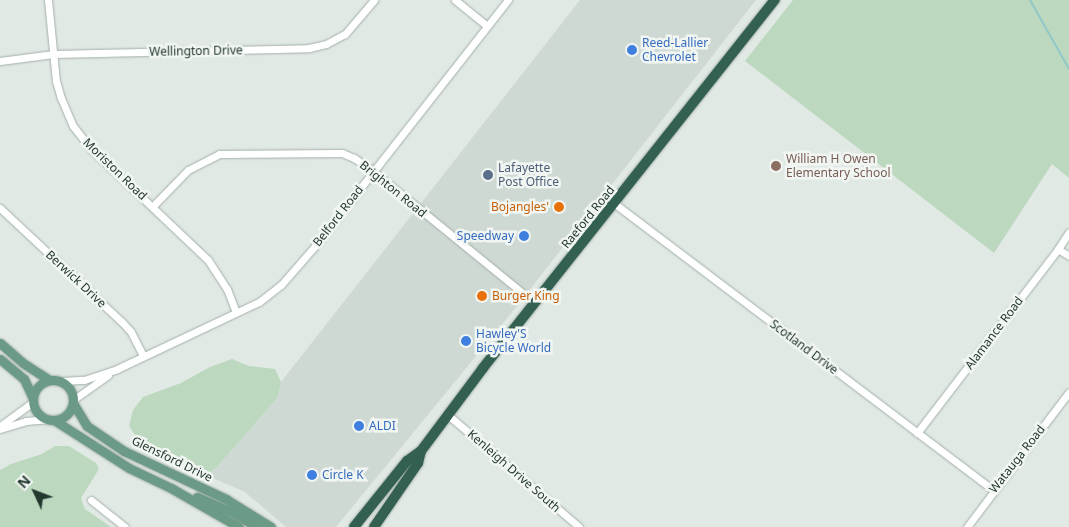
<!DOCTYPE html>
<style>
body{margin:0}
#map{position:relative;width:1069px;height:527px;overflow:hidden;background:#e1e9e4;font-family:"Noto Sans",sans-serif}
div>[style]{position:absolute}
.built>*{inset:0;background:#cfd9d3}
.green>*{inset:0;background:#bcd8bf}
.stream>*{height:2px;margin:-1px;padding:0 1px;transform-origin:1px;border-radius:1px;background:#8fc8c8}
.roads{filter:drop-shadow(0 0 1px #a4b0aa) drop-shadow(0 0 1px #a4b0aa)}
.minor>*{height:7px;margin:-3.5px;padding:0 3.5px;transform-origin:3.5px;border-radius:3.5px;background:#fff}
.major>*{height:9px;margin:-4.5px;padding:0 4.5px;transform-origin:4.5px;border-radius:4.5px;background:#6b9a86}
.major>.ring{margin:-4.5px;padding:0;box-sizing:content-box;background:none;border:9px solid #6b9a86;border-radius:50%}
.highway>*{height:10px;margin:-5px;padding:0 5px;transform-origin:5px;border-radius:5px;background:#336050}
.dots>*{width:14px;height:14px;translate:-50% -50%;box-sizing:border-box;border:2px solid #f1f6f3;border-radius:50%}
span{translate:-50% -50%;white-space:nowrap;text-align:center;line-height:1.15;-webkit-text-stroke:5px #f1f6f3;paint-order:stroke}
.shop-label{font-size:12px;color:#366cbe}
.left{translate:0 -50%;text-align:left}
.right{translate:-100% -50%;text-align:right}
.street-label{font-size:12px;color:#23382f}
.education-label{font-size:12px;color:#785e54}
.service-label{font-size:12px;color:#4e5e75}
.food-label{font-size:12px;color:#c56008}
.north{position:absolute;left:10px;top:467px;width:50px;height:50px;-webkit-text-stroke:4px #f1f6f3;paint-order:stroke;rotate:313deg;font-size:14px;font-weight:700;line-height:20px;text-align:center;color:#23382f}
.north::after{content:'';display:block;margin:auto;width:18px;height:22px;background:#23382f;clip-path:polygon(50% 0,100% 100%,50% 72%,0 100%)}
</style>
<div id="map">
<div class="built">
<div style="clip-path:polygon(580px 0,756px 0,517px 306px,336px 527px,286px 527px,245px 492px,206px 475px,217px 467px,278px 397px,281px 382px)"></div>
</div>
<div class="green">
<div style="clip-path:polygon(793px 0,1069px 0,1069px 178px,1052px 164px,994px 253px,745px 61px)"></div>
<div style="clip-path:polygon(232px 359px,249px 366px,275px 369px,281px 382px,278px 397px,217px 467px,206px 475px,185px 467px,139px 441px,129px 426px,133px 410px,143px 397px,181px 383px,210px 367px)"></div>
<div style="clip-path:polygon(55px 446px,69px 446px,96px 463px,99px 469px,81px 498px,85px 509px,111px 527px,0 527px,0 470px,11px 464px,42px 454px)"></div>
</div>
<div class="stream">
<div style="left:1030px;top:0;width:79px;rotate:60.5deg"></div>
</div>
<div class="roads">
<div class="minor">
<div style="left:48px;top:0;width:81px;rotate:84.4deg"></div>
<div style="left:56px;top:81px;width:18px;rotate:74deg"></div>
<div style="left:61px;top:98px;width:30px;rotate:67deg"></div>
<div style="left:73px;top:126px;width:31px;rotate:52deg"></div>
<div style="left:92px;top:150px;width:160px;rotate:43.5deg"></div>
<div style="left:208px;top:260px;width:35px;rotate:57deg"></div>
<div style="left:227px;top:289px;width:25px;rotate:69deg"></div>
<div style="left:455px;top:0;width:41px;rotate:39.1deg"></div>
<div style="left:0;top:61px;width:54px;rotate:-7.4deg"></div>
<div style="left:54px;top:54px;width:255px;rotate:-1.3deg"></div>
<div style="left:309px;top:48px;width:17px;rotate:-13deg"></div>
<div style="left:326px;top:44px;width:21px;rotate:-28deg"></div>
<div style="left:345px;top:34px;width:45px;rotate:-49.5deg"></div>
<div style="left:615px;top:204px;width:474px;rotate:37.1deg"></div>
<div style="left:153px;top:206px;width:50px;rotate:-45.8deg"></div>
<div style="left:188px;top:170px;width:35px;rotate:-27deg"></div>
<div style="left:219px;top:154px;width:123px;rotate:-0.5deg"></div>
<div style="left:342px;top:153px;width:13px;rotate:23deg"></div>
<div style="left:354px;top:158px;width:23px;rotate:34deg"></div>
<div style="left:373px;top:171px;width:209px;rotate:39.2deg"></div>
<div style="left:0;top:208px;width:167px;rotate:43.1deg"></div>
<div style="left:122px;top:322px;width:13px;rotate:48deg"></div>
<div style="left:131px;top:332px;width:27px;rotate:63deg"></div>
<div style="left:1058px;top:249px;width:13px;rotate:32deg"></div>
<div style="left:62px;top:381px;width:22px;rotate:-3deg"></div>
<div style="left:84px;top:380px;width:35px;rotate:-18deg"></div>
<div style="left:117px;top:369px;width:157px;rotate:-25.3deg"></div>
<div style="left:259px;top:302px;width:28px;rotate:-38deg"></div>
<div style="left:281px;top:285px;width:52px;rotate:-48.9deg"></div>
<div style="left:315px;top:246px;width:313px;rotate:-51.9deg"></div>
<div style="left:73px;top:400px;width:43px;rotate:-35.5deg"></div>
<div style="left:448px;top:415px;width:172px;rotate:40.5deg"></div>
<div style="left:0;top:426px;width:41px;rotate:-36deg"></div>
<div style="left:0;top:429px;width:27px;rotate:-17deg"></div>
<div style="left:26px;top:421px;width:21px;rotate:-5deg"></div>
<div style="left:917px;top:433px;width:232px;rotate:-52.5deg"></div>
<div style="left:1058px;top:249px;width:20px;rotate:-57deg"></div>
<div style="left:91px;top:500px;width:43px;rotate:38.5deg"></div>
<div style="left:967px;top:527px;width:169px;rotate:-52.9deg"></div>
</div>
<div class="major">
<div style="left:0;top:343px;width:30px;rotate:41deg"></div>
<div style="left:23px;top:363px;width:31px;rotate:33deg"></div>
<div style="left:0;top:359px;width:31px;rotate:40deg"></div>
<div style="left:24px;top:379px;width:21px;rotate:65deg"></div>
<div class="ring" style="left:33px;top:380px;width:31px;height:31px"></div>
<div style="left:73px;top:403px;width:27px;rotate:59deg"></div>
<div style="left:87px;top:426px;width:45px;rotate:34deg"></div>
<div style="left:124px;top:451px;width:113px;rotate:25.2deg"></div>
<div style="left:226px;top:499px;width:53px;rotate:31.9deg"></div>
<div style="left:54px;top:420px;width:89px;rotate:32.6deg"></div>
<div style="left:129px;top:468px;width:47px;rotate:25.5deg"></div>
<div style="left:171px;top:488px;width:78px;rotate:29.8deg"></div>
<div style="left:197px;top:497px;width:40px;rotate:23.4deg"></div>
<div style="left:234px;top:513px;width:26px;rotate:32deg"></div>
</div>
<div class="highway">
<div style="left:354px;top:527px;width:85px;rotate:-51.2deg"></div>
<div style="left:407px;top:461px;width:17px;rotate:-36deg"></div>
<div style="left:374px;top:527px;width:78px;rotate:-55.5deg"></div>
<div style="left:418px;top:463px;width:12px;rotate:-76deg"></div>
<div style="left:421px;top:451px;width:104px;rotate:-53.2deg"></div>
<div style="left:483px;top:368px;width:470px;rotate:-51.6deg"></div>
</div>
</div>
<div class="dots">
<div style="left:632px;top:50px;background:#3f7fe0"></div>
<div style="left:776px;top:166px;background:#8d6e63"></div>
<div style="left:488px;top:175px;background:#5c6f8a"></div>
<div style="left:559px;top:207px;background:#e8710a"></div>
<div style="left:524px;top:236px;background:#3f7fe0"></div>
<div style="left:482px;top:296px;background:#e8710a"></div>
<div style="left:466px;top:341px;background:#3f7fe0"></div>
<div style="left:359px;top:426px;background:#3f7fe0"></div>
<div style="left:312px;top:475px;background:#3f7fe0"></div>
</div>
<div class="shop-label">
<span class="left" style="left:642px;top:50px">Reed-Lallier<br>Chevrolet</span>
<span class="right" style="left:514px;top:236px">Speedway</span>
<span class="left" style="left:476px;top:341px">Hawley'S<br>Bicycle World</span>
<span class="left" style="left:369px;top:426px">ALDI</span>
<span class="left" style="left:322px;top:475px">Circle K</span>
</div>
<div class="street-label">
<span style="left:196px;top:51px;rotate:-1deg">Wellington Drive</span>
<span style="left:115px;top:169px;rotate:44deg">Moriston Road</span>
<span style="left:393px;top:189px;rotate:39deg">Brighton Road</span>
<span style="left:338px;top:216px;rotate:-52deg">Belford Road</span>
<span style="left:588px;top:217px;rotate:-51deg">Raeford Road</span>
<span style="left:76px;top:279px;rotate:43deg">Berwick Drive</span>
<span style="left:994px;top:333px;rotate:-53deg">Alamance Road</span>
<span style="left:804px;top:347px;rotate:37deg">Scotland Drive</span>
<span style="left:172px;top:459px;rotate:26deg">Glensford Drive</span>
<span style="left:1017px;top:459px;rotate:-52deg">Watauga Road</span>
<span style="left:514px;top:471px;rotate:41deg">Kenleigh Drive South</span>
</div>
<div class="education-label">
<span class="left" style="left:786px;top:166px">William H Owen<br>Elementary School</span>
</div>
<div class="service-label">
<span class="left" style="left:498px;top:175px">Lafayette<br>Post Office</span>
</div>
<div class="food-label">
<span class="right" style="left:549px;top:207px">Bojangles'</span>
<span class="left" style="left:492px;top:296px">Burger King</span>
</div>
<div class="north">N</div>
</div>
